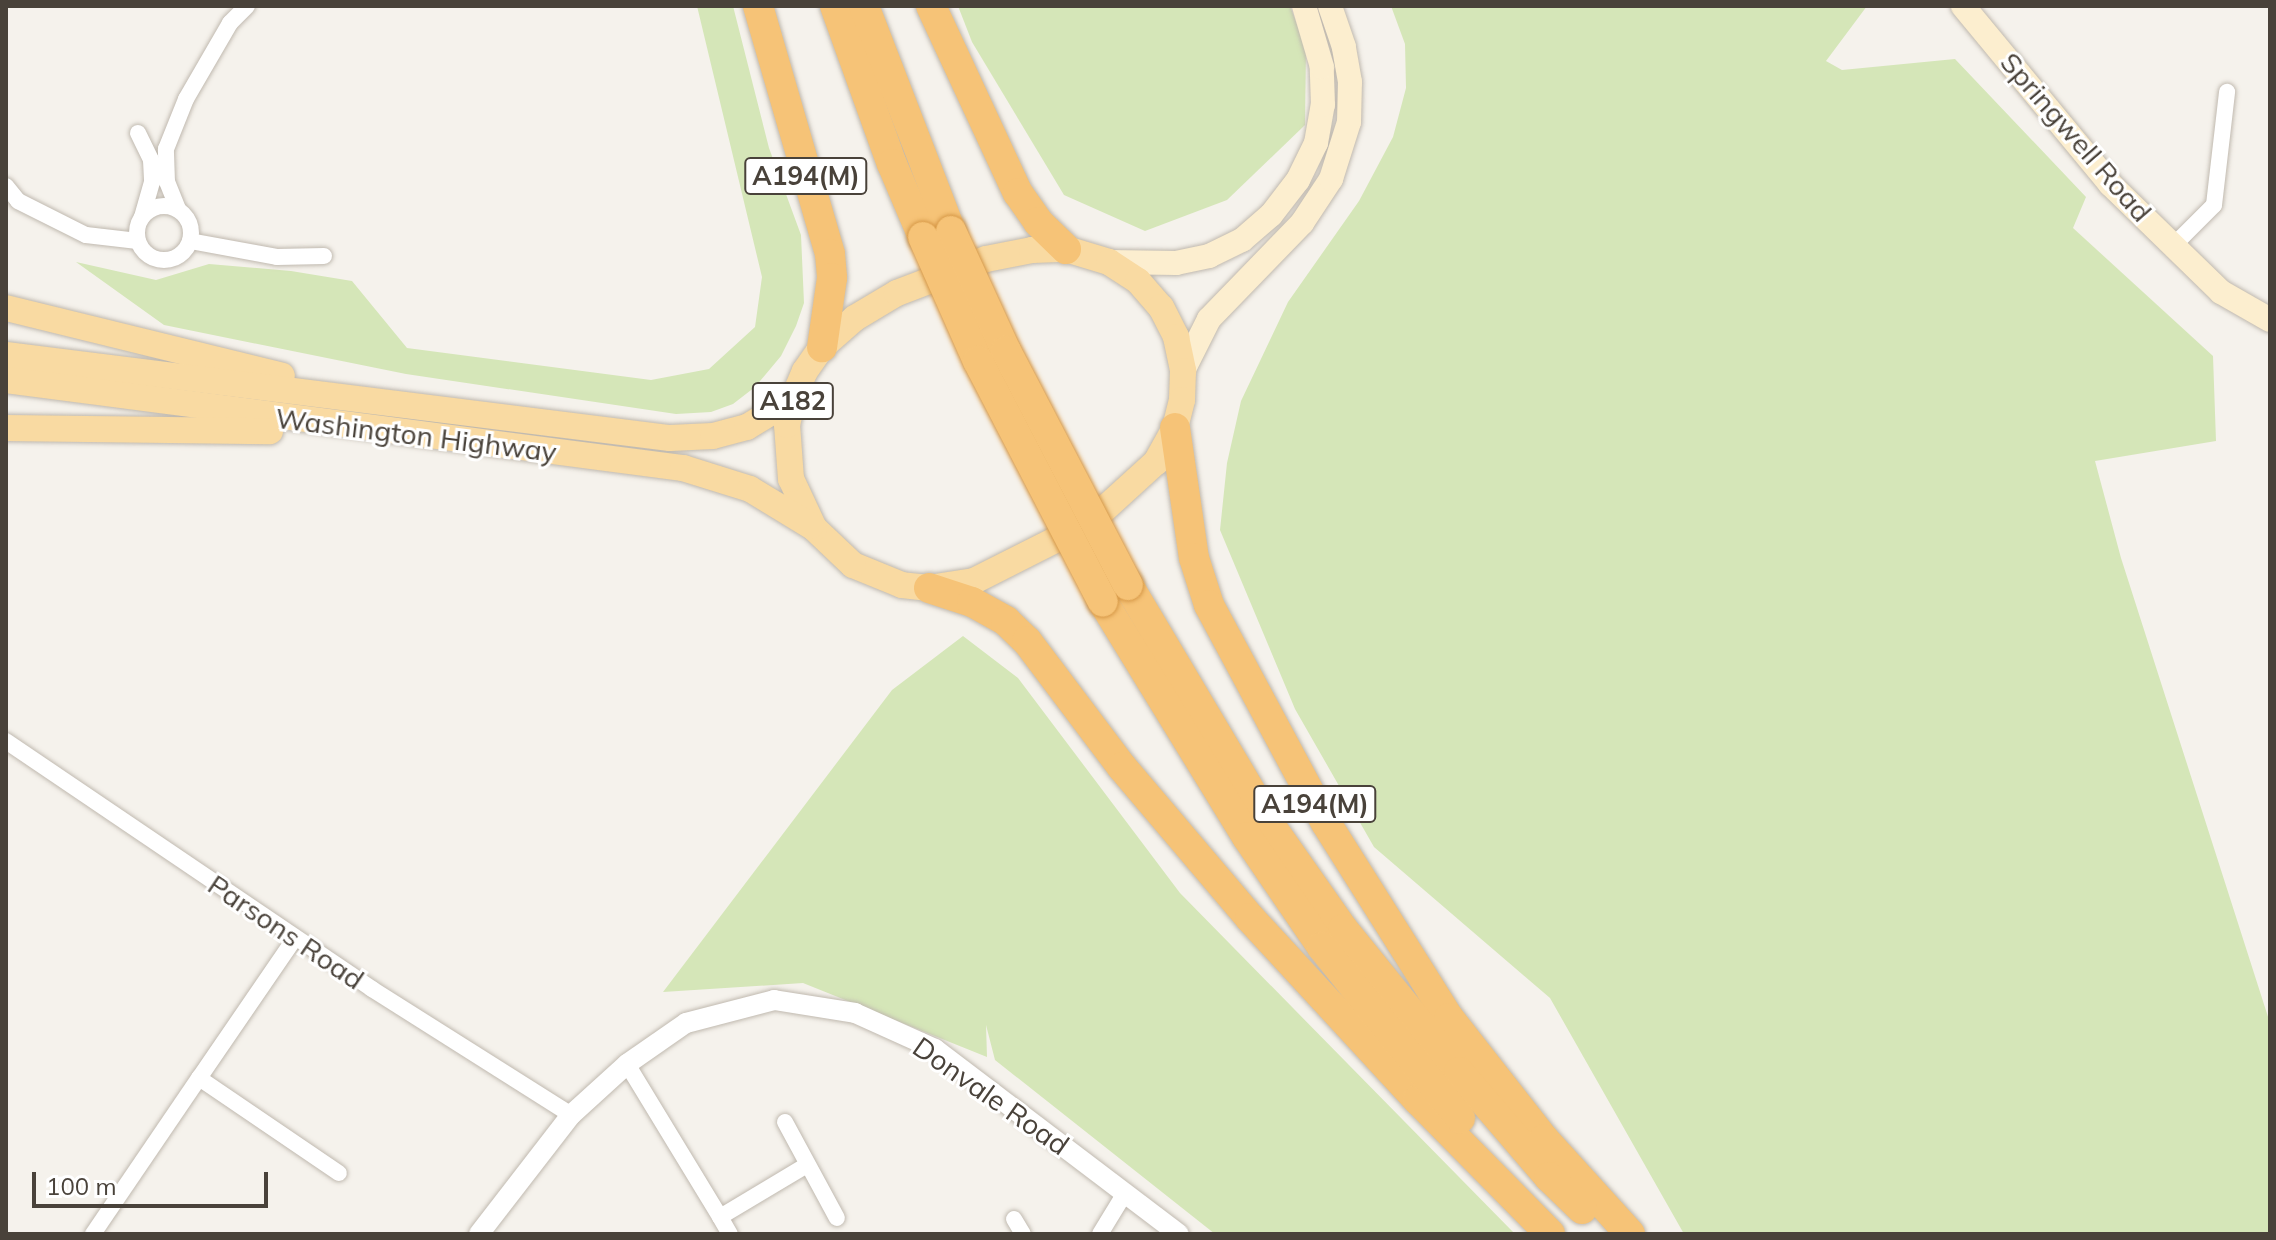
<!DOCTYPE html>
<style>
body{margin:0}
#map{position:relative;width:2276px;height:1240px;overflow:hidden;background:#f5f2ec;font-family:Mulish,sans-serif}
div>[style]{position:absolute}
.green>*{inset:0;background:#d5e6b8}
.roads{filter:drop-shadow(0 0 2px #c0b9af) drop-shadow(0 0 2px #c0b9af)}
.minor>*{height:16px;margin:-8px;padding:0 8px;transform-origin:8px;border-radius:8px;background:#fff}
.minor>.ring{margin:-8px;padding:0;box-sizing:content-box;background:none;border:16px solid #fff;border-radius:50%}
.tertiary>*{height:20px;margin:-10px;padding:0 10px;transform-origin:10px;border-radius:10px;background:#fff}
.secondary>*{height:24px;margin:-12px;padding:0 12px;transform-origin:12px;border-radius:12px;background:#fceecf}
.primary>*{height:26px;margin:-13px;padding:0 13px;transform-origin:13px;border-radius:13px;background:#f9daa2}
.motorway>*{height:30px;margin:-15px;padding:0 15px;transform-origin:15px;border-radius:15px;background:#f6c377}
.bridges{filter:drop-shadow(0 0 2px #d59746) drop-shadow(0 0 2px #d59746)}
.motorway-bridge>*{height:30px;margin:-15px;padding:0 15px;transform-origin:15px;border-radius:15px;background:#f6c377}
span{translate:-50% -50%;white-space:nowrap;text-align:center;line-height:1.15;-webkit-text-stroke:6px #fff;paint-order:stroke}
.shield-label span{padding:2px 6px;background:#fff;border:2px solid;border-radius:6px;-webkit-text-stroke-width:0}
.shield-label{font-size:26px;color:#49423a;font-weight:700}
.street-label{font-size:28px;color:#49423a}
.frame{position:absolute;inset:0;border:8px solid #49423a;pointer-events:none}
.scale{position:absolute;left:32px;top:1172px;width:236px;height:36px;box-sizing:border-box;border:4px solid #49423a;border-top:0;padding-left:10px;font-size:24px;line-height:28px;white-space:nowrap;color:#49423a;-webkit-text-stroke:6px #fff;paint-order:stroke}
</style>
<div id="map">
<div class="green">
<div style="clip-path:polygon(697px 6px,733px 6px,769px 148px,801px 235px,804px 303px,796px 326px,781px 356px,755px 387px,733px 404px,711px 412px,676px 414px,406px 374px,164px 325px,76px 262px,156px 280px,209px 264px,291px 271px,352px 281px,407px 348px,651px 380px,709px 369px,755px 327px,762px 277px)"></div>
<div style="clip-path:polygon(958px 6px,1290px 6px,1306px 48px,1305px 125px,1227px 200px,1145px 231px,1064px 195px,972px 42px)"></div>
<div style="clip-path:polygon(1391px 6px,1867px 6px,1826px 61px,1842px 70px,1955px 59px,2086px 197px,2073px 228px,2213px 356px,2216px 441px,2095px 461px,2121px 558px,2270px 1023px,2270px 1234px,1684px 1234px,1550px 998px,1374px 847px,1295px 709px,1220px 530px,1227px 463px,1241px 401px,1288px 302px,1359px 201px,1393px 137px,1406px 88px,1405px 44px)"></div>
<div style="clip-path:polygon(963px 636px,1018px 678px,1180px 893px,1515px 1234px,1215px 1234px,995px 1060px,986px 1025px,987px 1057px,803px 983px,663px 992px,892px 690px)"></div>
</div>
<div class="roads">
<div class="minor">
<div style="left:138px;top:133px;width:30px;rotate:64deg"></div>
<div style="left:151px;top:160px;width:22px;rotate:87deg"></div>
<div style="left:152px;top:182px;width:36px;rotate:106deg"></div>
<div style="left:6px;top:186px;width:19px;rotate:51deg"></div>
<div style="left:18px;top:201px;width:76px;rotate:26.6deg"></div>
<div style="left:86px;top:235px;width:52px;rotate:6.6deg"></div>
<div class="ring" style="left:137px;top:206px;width:38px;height:38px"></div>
<div style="left:178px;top:209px;width:29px;rotate:-112deg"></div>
<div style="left:167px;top:182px;width:33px;rotate:-92deg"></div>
<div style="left:166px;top:149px;width:54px;rotate:-68.2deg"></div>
<div style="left:186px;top:99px;width:88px;rotate:-59.9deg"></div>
<div style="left:230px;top:23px;width:24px;rotate:-45deg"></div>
<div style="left:190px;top:241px;width:88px;rotate:10.4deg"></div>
<div style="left:277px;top:257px;width:47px;rotate:-1.2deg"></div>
<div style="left:2173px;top:246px;width:58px;rotate:-45deg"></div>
<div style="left:2214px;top:205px;width:114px;rotate:-83.4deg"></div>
<div style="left:6px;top:741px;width:442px;rotate:34.1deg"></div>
<div style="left:372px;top:989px;width:236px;rotate:32.3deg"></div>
<div style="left:295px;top:938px;width:170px;rotate:124.4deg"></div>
<div style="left:199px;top:1078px;width:169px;rotate:34.2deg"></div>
<div style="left:627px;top:1064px;width:179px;rotate:58.7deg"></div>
<div style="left:720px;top:1217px;width:101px;rotate:-30.9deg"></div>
<div style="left:785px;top:1122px;width:109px;rotate:61.6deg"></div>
<div style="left:720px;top:1217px;width:20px;rotate:60deg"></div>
<div style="left:1014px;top:1219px;width:17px;rotate:59deg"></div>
<div style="left:93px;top:1234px;width:189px;rotate:-55.8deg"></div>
<div style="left:1100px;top:1234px;width:48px;rotate:-58.6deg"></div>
</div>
<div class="tertiary">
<div style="left:479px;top:1234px;width:150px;rotate:-52.3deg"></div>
<div style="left:571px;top:1115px;width:76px;rotate:-42.3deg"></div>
<div style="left:627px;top:1064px;width:72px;rotate:-34.8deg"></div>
<div style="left:686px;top:1023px;width:91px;rotate:-14.6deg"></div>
<div style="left:774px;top:1000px;width:82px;rotate:9.1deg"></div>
<div style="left:855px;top:1013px;width:88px;rotate:24.2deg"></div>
<div style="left:935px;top:1049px;width:306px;rotate:37.2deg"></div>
</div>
<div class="secondary">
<div style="left:1963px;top:6px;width:231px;rotate:50.4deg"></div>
<div style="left:2110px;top:184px;width:155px;rotate:44.2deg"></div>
<div style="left:2221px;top:292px;width:56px;rotate:29.7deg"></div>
<div style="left:1109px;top:262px;width:67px;rotate:0.9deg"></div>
<div style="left:1176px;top:263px;width:34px;rotate:-12deg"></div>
<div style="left:1209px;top:256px;width:37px;rotate:-26deg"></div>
<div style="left:1242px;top:240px;width:38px;rotate:-41deg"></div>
<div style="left:1271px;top:215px;width:44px;rotate:-52.4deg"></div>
<div style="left:1298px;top:180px;width:41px;rotate:-64.1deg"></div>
<div style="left:1316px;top:143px;width:39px;rotate:-80deg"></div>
<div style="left:1323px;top:105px;width:38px;rotate:-92deg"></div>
<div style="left:1322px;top:67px;width:64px;rotate:-106.4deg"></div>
<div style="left:1183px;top:371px;width:58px;rotate:-63.4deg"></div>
<div style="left:1209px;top:319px;width:134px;rotate:-45.9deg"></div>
<div style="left:1302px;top:223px;width:53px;rotate:-56.6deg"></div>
<div style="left:1331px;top:179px;width:60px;rotate:-72.5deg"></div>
<div style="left:1349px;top:122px;width:40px;rotate:-88.6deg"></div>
<div style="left:1350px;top:82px;width:36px;rotate:-100deg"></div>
<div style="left:1344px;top:47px;width:43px;rotate:-108.9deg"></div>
</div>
<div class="primary">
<div style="left:1066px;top:249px;width:45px;rotate:16.8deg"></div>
<div style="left:1109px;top:262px;width:35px;rotate:33deg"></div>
<div style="left:1138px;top:281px;width:35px;rotate:49deg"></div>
<div style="left:1161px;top:307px;width:34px;rotate:63deg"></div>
<div style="left:1176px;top:337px;width:35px;rotate:78deg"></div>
<div style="left:1183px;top:371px;width:29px;rotate:92deg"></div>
<div style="left:1182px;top:400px;width:29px;rotate:104deg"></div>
<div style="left:1175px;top:428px;width:39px;rotate:119deg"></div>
<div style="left:1156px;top:462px;width:74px;rotate:137.7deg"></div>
<div style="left:1101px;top:512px;width:36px;rotate:146deg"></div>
<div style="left:1071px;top:532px;width:109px;rotate:153.2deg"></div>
<div style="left:974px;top:581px;width:46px;rotate:171.2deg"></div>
<div style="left:929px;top:588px;width:27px;rotate:-174deg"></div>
<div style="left:902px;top:585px;width:53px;rotate:-157.8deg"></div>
<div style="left:853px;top:565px;width:54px;rotate:-136.5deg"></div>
<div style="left:814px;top:528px;width:54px;rotate:-115.1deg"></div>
<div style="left:791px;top:479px;width:54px;rotate:-94.2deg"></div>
<div style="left:787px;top:425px;width:27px;rotate:-77deg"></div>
<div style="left:793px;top:399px;width:30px;rotate:-67deg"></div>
<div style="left:805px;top:371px;width:29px;rotate:-55deg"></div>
<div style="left:822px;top:347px;width:44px;rotate:-41.3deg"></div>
<div style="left:855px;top:318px;width:49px;rotate:-30.8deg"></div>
<div style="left:897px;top:293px;width:95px;rotate:-20.9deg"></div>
<div style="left:986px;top:259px;width:47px;rotate:-11.1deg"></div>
<div style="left:1032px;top:250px;width:34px;rotate:-2deg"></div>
<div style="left:6px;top:308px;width:284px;rotate:13.8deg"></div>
<div style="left:6px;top:355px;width:669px;rotate:7.13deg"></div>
<div style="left:670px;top:438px;width:43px;rotate:-2.7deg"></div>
<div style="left:713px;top:436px;width:35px;rotate:-15deg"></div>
<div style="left:747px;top:427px;width:54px;rotate:-31.3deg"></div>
<div style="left:6px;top:380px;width:683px;rotate:7.41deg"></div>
<div style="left:683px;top:468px;width:70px;rotate:17.4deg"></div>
<div style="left:750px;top:489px;width:71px;rotate:31.2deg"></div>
<div style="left:6px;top:428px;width:264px;rotate:0.7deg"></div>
</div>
<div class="motorway">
<div style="left:758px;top:6px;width:258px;rotate:73.8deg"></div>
<div style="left:830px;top:254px;width:24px;rotate:85deg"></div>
<div style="left:832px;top:278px;width:70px;rotate:98.2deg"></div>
<div style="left:835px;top:6px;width:168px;rotate:70.2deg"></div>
<div style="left:892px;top:164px;width:79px;rotate:67deg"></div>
<div style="left:864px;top:6px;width:241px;rotate:68.9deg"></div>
<div style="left:931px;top:6px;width:206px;rotate:65.1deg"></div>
<div style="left:1018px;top:193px;width:35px;rotate:55deg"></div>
<div style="left:1038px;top:222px;width:39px;rotate:44deg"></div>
<div style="left:1175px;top:428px;width:131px;rotate:81.7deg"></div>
<div style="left:1194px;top:558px;width:49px;rotate:72.3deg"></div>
<div style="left:1209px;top:605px;width:247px;rotate:61.8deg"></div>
<div style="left:1326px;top:823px;width:231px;rotate:57.8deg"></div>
<div style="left:1449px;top:1018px;width:154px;rotate:51.9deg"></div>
<div style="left:1544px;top:1139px;width:128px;rotate:47.8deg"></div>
<div style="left:1128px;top:585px;width:282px;rotate:59.3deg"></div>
<div style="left:1272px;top:828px;width:123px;rotate:54.9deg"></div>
<div style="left:1343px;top:929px;width:184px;rotate:51deg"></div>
<div style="left:1459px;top:1072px;width:138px;rotate:49.4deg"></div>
<div style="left:1549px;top:1177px;width:46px;rotate:44.1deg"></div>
<div style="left:929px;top:588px;width:45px;rotate:18deg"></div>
<div style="left:972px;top:602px;width:39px;rotate:29deg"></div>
<div style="left:1006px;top:621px;width:29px;rotate:44deg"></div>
<div style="left:1027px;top:641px;width:158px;rotate:53deg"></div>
<div style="left:1122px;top:767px;width:198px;rotate:49.7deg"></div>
<div style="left:1250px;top:918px;width:248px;rotate:47.3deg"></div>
<div style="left:1418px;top:1100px;width:188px;rotate:45.4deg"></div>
<div style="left:1103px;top:602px;width:276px;rotate:58.5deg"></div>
<div style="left:1247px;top:837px;width:133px;rotate:55.7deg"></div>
<div style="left:1322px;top:947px;width:220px;rotate:51.1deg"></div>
</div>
</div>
<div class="bridges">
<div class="motorway-bridge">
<div style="left:951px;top:231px;width:132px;rotate:65.4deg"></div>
<div style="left:1006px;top:351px;width:264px;rotate:62.5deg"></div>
<div style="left:923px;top:237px;width:136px;rotate:66.1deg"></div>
<div style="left:978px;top:361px;width:271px;rotate:62.6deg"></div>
</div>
</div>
<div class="shield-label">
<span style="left:806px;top:176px">A194(M)</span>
<span style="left:793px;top:401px">A182</span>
<span style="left:1315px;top:804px">A194(M)</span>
</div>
<div class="street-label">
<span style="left:2076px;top:137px;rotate:49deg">Springwell Road</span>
<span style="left:416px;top:435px;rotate:7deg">Washington Highway</span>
<span style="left:286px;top:932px;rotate:34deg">Parsons Road</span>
<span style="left:991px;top:1096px;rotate:35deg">Donvale Road</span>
</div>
<div class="frame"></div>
<div class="scale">100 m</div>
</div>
